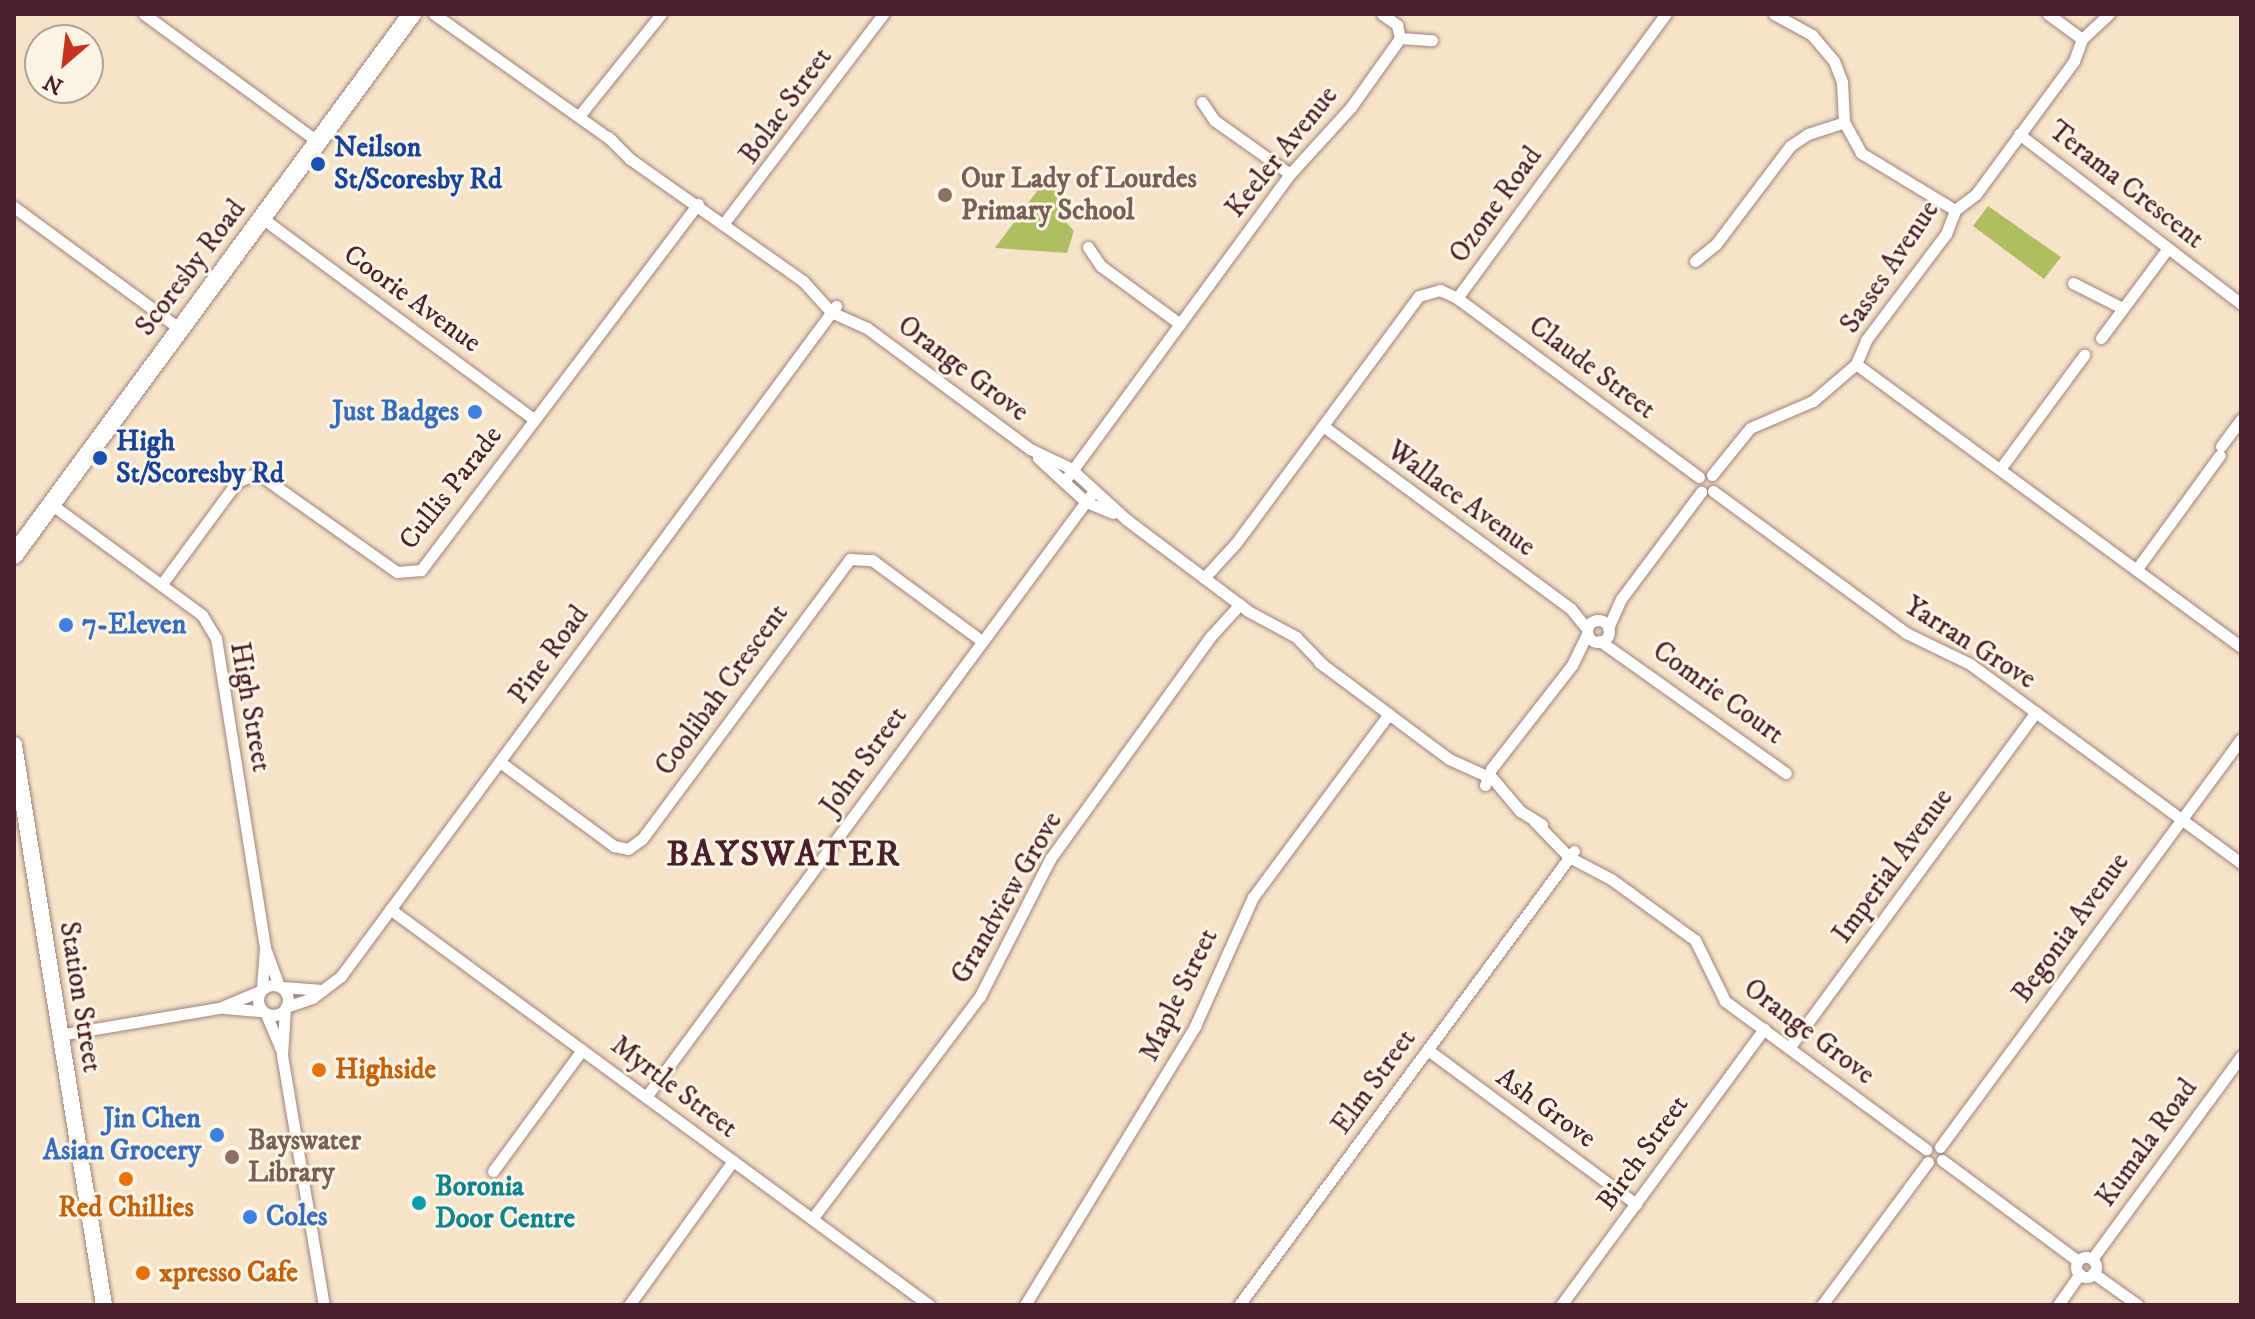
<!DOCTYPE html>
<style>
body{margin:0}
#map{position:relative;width:2255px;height:1319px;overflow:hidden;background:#f6e4ca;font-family:"IM FELL DW Pica",serif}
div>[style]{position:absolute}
.green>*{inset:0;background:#afbe61}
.roads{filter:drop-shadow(0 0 2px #a0827a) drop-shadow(0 0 2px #a0827a)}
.street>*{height:11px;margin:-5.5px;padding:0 5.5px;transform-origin:5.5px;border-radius:5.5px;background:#fff}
.street>.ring{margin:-5.5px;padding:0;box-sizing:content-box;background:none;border:11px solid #fff;border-radius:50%}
.secondary>*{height:16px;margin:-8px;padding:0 8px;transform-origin:8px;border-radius:8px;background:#fff}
.primary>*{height:18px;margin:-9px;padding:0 9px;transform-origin:9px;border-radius:9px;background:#fff}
.dots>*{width:22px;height:22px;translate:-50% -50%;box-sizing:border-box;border:4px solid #fcf5e5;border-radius:50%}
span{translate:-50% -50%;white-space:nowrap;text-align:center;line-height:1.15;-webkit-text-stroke:6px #fcf5e5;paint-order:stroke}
.street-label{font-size:28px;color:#4a1f2b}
.transit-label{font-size:28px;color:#164399;font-weight:700}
.left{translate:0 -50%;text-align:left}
.education-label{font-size:28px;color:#785e54;font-weight:700}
.shop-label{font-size:28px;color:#366cbe;font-weight:700}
.right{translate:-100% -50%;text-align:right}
.food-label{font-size:28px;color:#c56008;font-weight:700}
.culture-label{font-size:28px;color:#0d838f;font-weight:700}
.district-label{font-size:36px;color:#4a1f2b;font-weight:700;letter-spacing:2px}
.frame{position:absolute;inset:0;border:16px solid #4a1f2b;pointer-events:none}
.north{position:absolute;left:24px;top:24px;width:80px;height:80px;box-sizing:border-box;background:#fcf5e5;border:2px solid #b59f9b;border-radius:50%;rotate:208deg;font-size:22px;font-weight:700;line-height:32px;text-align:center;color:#4a1f2b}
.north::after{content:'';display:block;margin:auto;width:28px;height:36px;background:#c8321e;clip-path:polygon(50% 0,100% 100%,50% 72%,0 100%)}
</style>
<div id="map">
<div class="green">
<div style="clip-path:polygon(1051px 172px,1062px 218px,1074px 231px,1067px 253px,995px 248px)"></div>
<div style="clip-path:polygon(1988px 206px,2061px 257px,2044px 279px,1973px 226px)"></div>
</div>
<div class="roads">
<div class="street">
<div style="left:144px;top:14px;width:216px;rotate:36.3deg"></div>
<div style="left:434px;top:14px;width:219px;rotate:35.4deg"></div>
<div style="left:1382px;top:14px;width:19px;rotate:36deg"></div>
<div style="left:1397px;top:25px;width:13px;rotate:77deg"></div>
<div style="left:1774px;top:14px;width:43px;rotate:28.9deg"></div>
<div style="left:1812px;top:35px;width:34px;rotate:50deg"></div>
<div style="left:1834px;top:61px;width:22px;rotate:69deg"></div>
<div style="left:1842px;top:82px;width:40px;rotate:87.1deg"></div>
<div style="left:1844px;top:122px;width:35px;rotate:61deg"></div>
<div style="left:1861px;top:153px;width:110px;rotate:31.2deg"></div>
<div style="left:2048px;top:14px;width:42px;rotate:36.3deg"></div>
<div style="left:1202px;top:102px;width:22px;rotate:56deg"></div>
<div style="left:1214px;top:120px;width:93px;rotate:35.4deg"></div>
<div style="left:579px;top:116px;width:131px;rotate:-51.2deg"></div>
<div style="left:2019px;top:134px;width:280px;rotate:37.4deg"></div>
<div style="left:608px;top:137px;width:31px;rotate:45deg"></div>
<div style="left:630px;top:159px;width:212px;rotate:35.2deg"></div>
<div style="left:803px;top:281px;width:42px;rotate:47.9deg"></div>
<div style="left:831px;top:312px;width:39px;rotate:24deg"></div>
<div style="left:867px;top:328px;width:203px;rotate:36.6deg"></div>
<div style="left:1030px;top:449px;width:44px;rotate:25.4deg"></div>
<div style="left:1070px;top:468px;width:77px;rotate:42.4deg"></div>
<div style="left:1127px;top:520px;width:151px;rotate:36.9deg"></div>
<div style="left:1248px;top:611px;width:55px;rotate:28.4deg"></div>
<div style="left:1296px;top:637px;width:40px;rotate:46deg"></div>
<div style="left:14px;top:207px;width:206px;rotate:36.3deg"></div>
<div style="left:262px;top:218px;width:338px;rotate:36.5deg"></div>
<div style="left:724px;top:223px;width:263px;rotate:-52.7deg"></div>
<div style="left:1088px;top:247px;width:23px;rotate:56deg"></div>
<div style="left:1101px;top:266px;width:98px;rotate:36.3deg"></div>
<div style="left:1695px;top:261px;width:27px;rotate:-39deg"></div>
<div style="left:1716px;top:244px;width:123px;rotate:-52.9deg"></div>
<div style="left:1790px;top:146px;width:22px;rotate:-34deg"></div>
<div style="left:1808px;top:134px;width:38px;rotate:-18deg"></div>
<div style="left:2073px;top:283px;width:55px;rotate:27deg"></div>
<div style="left:1457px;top:298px;width:301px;rotate:36.5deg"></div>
<div style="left:2101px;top:338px;width:112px;rotate:-53.3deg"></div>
<div style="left:1856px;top:364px;width:478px;rotate:36.3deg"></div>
<div style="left:1323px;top:426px;width:308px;rotate:36.4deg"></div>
<div style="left:1571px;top:609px;width:26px;rotate:51deg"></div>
<div style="left:2221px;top:446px;width:34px;rotate:-53deg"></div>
<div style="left:1038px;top:458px;width:65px;rotate:42.5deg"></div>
<div style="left:1086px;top:502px;width:29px;rotate:22deg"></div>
<div style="left:2000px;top:469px;width:142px;rotate:-53.6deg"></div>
<div style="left:1712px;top:475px;width:60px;rotate:-51deg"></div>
<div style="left:1750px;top:428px;width:69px;rotate:-23.2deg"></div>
<div style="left:1813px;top:401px;width:57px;rotate:-40.7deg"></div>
<div style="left:1856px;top:364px;width:26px;rotate:-67deg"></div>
<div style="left:1866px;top:340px;width:133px;rotate:-53deg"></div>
<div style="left:1946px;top:234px;width:26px;rotate:-69deg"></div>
<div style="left:1955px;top:210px;width:26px;rotate:-37deg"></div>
<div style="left:1976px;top:194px;width:165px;rotate:-53.6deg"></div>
<div style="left:2074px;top:61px;width:23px;rotate:-70deg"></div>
<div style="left:2082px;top:39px;width:37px;rotate:-43deg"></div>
<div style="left:1066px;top:479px;width:378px;rotate:-53.7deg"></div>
<div style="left:1290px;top:174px;width:91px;rotate:-47.7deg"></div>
<div style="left:1351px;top:107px;width:85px;rotate:-54.6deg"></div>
<div style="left:1400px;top:38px;width:32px;rotate:4deg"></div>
<div style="left:1713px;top:491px;width:240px;rotate:36.3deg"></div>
<div style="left:1906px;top:633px;width:71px;rotate:25.8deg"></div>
<div style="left:1970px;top:664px;width:336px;rotate:36.3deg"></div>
<div style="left:51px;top:504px;width:187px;rotate:36.3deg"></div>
<div style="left:202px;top:615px;width:27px;rotate:59deg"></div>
<div style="left:216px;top:638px;width:314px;rotate:81deg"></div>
<div style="left:265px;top:948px;width:40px;rotate:69.8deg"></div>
<div style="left:2136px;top:570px;width:142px;rotate:-53.9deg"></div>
<div style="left:1204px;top:578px;width:47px;rotate:-47.6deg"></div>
<div style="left:1236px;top:543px;width:307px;rotate:-53.5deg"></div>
<div style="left:1419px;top:296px;width:22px;rotate:-16deg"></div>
<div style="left:1440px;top:290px;width:19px;rotate:25deg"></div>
<div style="left:1457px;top:298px;width:353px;rotate:-53.7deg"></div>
<div style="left:161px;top:585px;width:128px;rotate:-53.6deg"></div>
<div style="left:237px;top:482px;width:22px;rotate:-24deg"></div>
<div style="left:257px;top:473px;width:171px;rotate:35.3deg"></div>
<div style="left:397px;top:572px;width:24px;rotate:-5deg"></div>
<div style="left:421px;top:570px;width:459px;rotate:-52.9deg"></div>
<div class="ring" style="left:1587px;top:620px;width:11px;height:11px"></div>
<div style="left:1608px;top:628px;width:32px;rotate:-66deg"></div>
<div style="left:1621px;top:599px;width:134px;rotate:-53.2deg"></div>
<div style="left:1600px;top:641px;width:228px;rotate:35.4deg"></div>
<div style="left:1319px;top:662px;width:162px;rotate:36.7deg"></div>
<div style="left:1449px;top:759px;width:48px;rotate:24.4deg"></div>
<div style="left:1493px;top:779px;width:42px;rotate:49.8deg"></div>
<div style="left:1520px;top:811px;width:26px;rotate:32deg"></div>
<div style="left:500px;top:762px;width:142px;rotate:36.4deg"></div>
<div style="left:614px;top:846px;width:14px;rotate:12deg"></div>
<div style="left:628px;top:849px;width:17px;rotate:-36deg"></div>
<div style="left:642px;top:839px;width:349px;rotate:-53.4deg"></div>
<div style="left:850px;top:559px;width:22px;rotate:3deg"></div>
<div style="left:872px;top:560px;width:137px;rotate:36.4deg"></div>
<div style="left:1485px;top:785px;width:17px;rotate:-69deg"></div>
<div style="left:1491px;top:769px;width:132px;rotate:-52.1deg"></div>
<div style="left:1572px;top:665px;width:34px;rotate:-64deg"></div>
<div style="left:1535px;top:822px;width:49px;rotate:45.8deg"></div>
<div style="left:1569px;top:857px;width:47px;rotate:27.6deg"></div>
<div style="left:1611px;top:879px;width:104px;rotate:36deg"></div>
<div style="left:1695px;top:940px;width:68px;rotate:63.8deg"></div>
<div style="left:1725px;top:1001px;width:250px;rotate:36.4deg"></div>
<div style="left:390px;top:909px;width:669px;rotate:36.3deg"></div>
<div class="ring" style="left:258px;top:985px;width:19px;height:19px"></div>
<div style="left:282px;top:987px;width:40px;rotate:4.3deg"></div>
<div style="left:262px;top:988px;width:40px;rotate:-85.7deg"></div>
<div style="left:286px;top:1007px;width:28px;rotate:-19deg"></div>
<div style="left:312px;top:998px;width:36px;rotate:-37deg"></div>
<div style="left:341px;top:976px;width:833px;rotate:-53.54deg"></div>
<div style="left:224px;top:1008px;width:38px;rotate:5deg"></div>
<div style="left:285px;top:1009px;width:46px;rotate:93.7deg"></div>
<div style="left:282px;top:1055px;width:254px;rotate:80.5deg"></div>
<div style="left:266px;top:1014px;width:39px;rotate:67deg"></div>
<div style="left:59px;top:1035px;width:162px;rotate:-9.6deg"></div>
<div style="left:219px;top:1008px;width:44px;rotate:-22.5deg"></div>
<div style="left:1789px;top:1048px;width:417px;rotate:-53.7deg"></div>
<div style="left:1428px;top:1050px;width:259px;rotate:36.5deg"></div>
<div style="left:646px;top:1097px;width:752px;rotate:-53.54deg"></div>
<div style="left:1940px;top:1147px;width:507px;rotate:-53.58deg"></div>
<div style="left:1942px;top:1160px;width:169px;rotate:36.6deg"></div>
<div style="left:493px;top:1171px;width:150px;rotate:-53.7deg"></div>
<div style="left:812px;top:1219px;width:279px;rotate:-53deg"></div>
<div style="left:980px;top:996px;width:154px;rotate:-62.9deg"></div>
<div style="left:1050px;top:859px;width:275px;rotate:-54.2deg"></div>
<div style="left:1211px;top:636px;width:43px;rotate:-47.8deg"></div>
<div class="ring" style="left:2076px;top:1257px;width:9px;height:9px"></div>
<div style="left:2092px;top:1259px;width:252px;rotate:-53.7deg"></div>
<div style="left:2093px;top:1273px;width:55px;rotate:35.4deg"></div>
<div style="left:629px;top:1305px;width:178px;rotate:-54.2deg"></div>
<div style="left:1025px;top:1305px;width:327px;rotate:-58.6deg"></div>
<div style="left:1195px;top:1026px;width:141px;rotate:-65.8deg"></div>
<div style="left:1253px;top:897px;width:228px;rotate:-53.4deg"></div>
<div style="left:1239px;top:1305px;width:564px;rotate:-53.58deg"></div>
<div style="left:1561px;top:1305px;width:343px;rotate:-53.7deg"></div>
<div style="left:1822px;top:1305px;width:178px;rotate:-53.5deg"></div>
<div style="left:2058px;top:1305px;width:38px;rotate:-55deg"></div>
</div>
<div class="secondary">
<div style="left:14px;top:745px;width:567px;rotate:80.87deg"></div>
</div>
<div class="primary">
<div style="left:14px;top:555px;width:672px;rotate:-53.66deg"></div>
</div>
</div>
<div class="dots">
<div style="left:318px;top:164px;background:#1a4fb4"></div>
<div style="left:945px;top:195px;background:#8d6e63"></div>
<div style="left:475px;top:412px;background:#3f7fe0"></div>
<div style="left:100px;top:458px;background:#1a4fb4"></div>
<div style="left:66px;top:625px;background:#3f7fe0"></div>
<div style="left:319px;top:1070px;background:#e8710a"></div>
<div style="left:217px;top:1135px;background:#3f7fe0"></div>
<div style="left:232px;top:1157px;background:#8d6e63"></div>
<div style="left:126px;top:1179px;background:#e8710a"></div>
<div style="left:419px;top:1203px;background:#0f9aa8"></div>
<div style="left:250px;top:1217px;background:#3f7fe0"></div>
<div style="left:143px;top:1273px;background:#e8710a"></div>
</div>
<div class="street-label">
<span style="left:786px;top:106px;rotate:-54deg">Bolac Street</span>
<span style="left:1282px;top:152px;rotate:-51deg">Keeler Avenue</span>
<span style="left:2126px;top:185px;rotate:38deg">Terama Crescent</span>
<span style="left:1496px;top:205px;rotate:-54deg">Ozone Road</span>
<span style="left:1890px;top:267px;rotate:-56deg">Sasses Avenue</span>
<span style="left:191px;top:268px;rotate:-53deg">Scoresby Road</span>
<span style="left:412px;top:299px;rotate:36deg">Coorie Avenue</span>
<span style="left:1592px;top:368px;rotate:37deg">Claude Street</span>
<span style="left:963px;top:369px;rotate:37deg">Orange Grove</span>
<span style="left:451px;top:488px;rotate:-52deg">Cullis Parade</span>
<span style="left:1461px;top:499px;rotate:36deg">Wallace Avenue</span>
<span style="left:1970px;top:643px;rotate:32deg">Yarran Grove</span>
<span style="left:549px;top:655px;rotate:-54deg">Pine Road</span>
<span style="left:722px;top:690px;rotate:-54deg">Coolibah Crescent</span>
<span style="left:1718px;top:693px;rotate:36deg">Comrie Court</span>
<span style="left:250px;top:707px;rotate:80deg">High Street</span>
<span style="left:864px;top:761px;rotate:-54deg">John Street</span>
<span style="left:1893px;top:866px;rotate:-54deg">Imperial Avenue</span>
<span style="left:1007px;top:898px;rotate:-60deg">Grandview Grove</span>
<span style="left:2071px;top:928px;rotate:-54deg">Begonia Avenue</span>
<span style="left:1179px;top:995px;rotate:-64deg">Maple Street</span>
<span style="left:80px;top:997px;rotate:81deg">Station Street</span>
<span style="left:1809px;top:1032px;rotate:37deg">Orange Grove</span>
<span style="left:1374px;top:1082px;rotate:-54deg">Elm Street</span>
<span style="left:674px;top:1087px;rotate:37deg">Myrtle Street</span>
<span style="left:1546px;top:1108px;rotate:36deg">Ash Grove</span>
<span style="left:2147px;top:1143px;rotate:-54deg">Kumala Road</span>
<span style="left:1643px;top:1153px;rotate:-54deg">Birch Street</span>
</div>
<div class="transit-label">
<span class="left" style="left:334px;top:164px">Neilson<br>St/Scoresby Rd</span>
<span class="left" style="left:116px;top:458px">High<br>St/Scoresby Rd</span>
</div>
<div class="education-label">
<span class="left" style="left:961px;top:195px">Our Lady of Lourdes<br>Primary School</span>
<span class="left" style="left:248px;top:1157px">Bayswater<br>Library</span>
</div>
<div class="shop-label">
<span class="right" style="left:459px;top:412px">Just Badges</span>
<span class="left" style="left:82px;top:625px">7-Eleven</span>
<span class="right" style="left:201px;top:1135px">Jin Chen<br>Asian Grocery</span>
<span class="left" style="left:266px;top:1217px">Coles</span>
</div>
<div class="food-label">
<span class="left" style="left:335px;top:1070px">Highside</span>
<span style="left:126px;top:1208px">Red Chillies</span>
<span class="left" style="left:159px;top:1273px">xpresso Cafe</span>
</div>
<div class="culture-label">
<span class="left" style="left:435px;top:1203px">Boronia<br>Door Centre</span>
</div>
<div class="district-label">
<span style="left:784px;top:855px">BAYSWATER</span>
</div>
<div class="frame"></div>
<div class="north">N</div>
</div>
